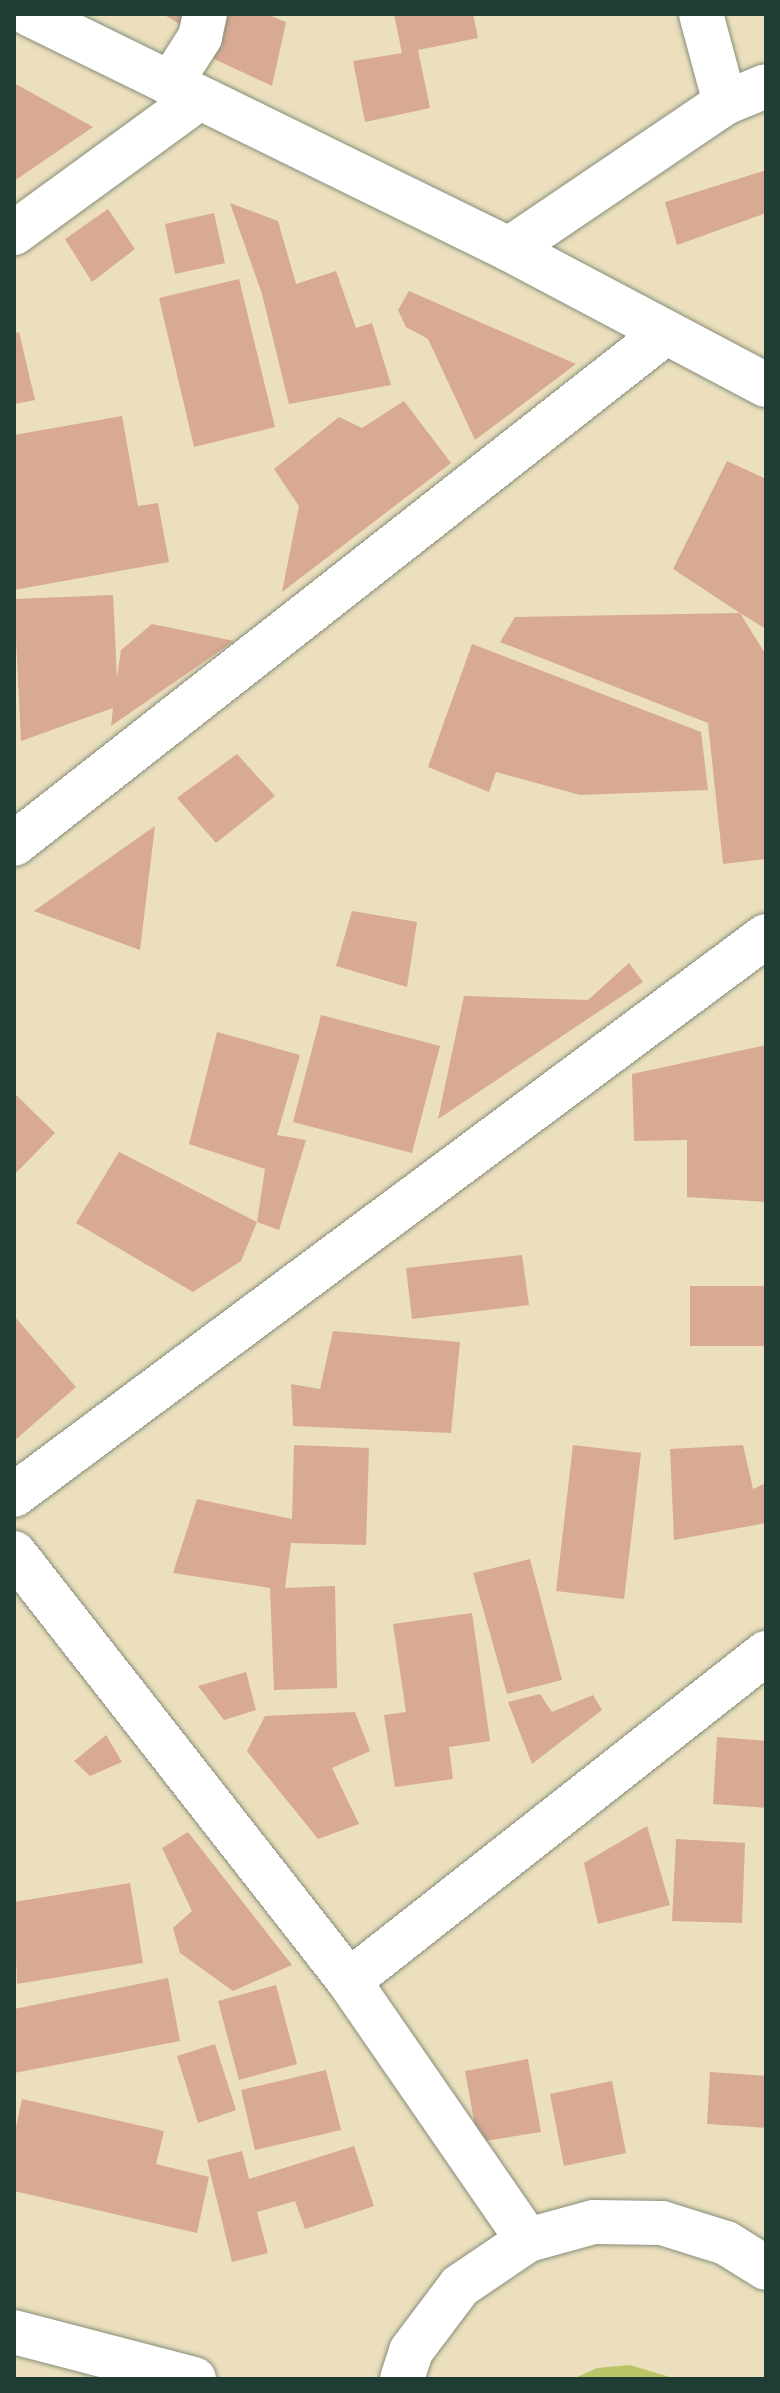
<!DOCTYPE html>
<style>
body{margin:0}
#map{position:relative;width:780px;height:2393px;overflow:hidden;background:#ebdfbe;font-family:"Old Standard TT",serif}
div>[style]{position:absolute}
.green>*{inset:0;background:#b9c567}
.building>*{inset:0;background:#d8a993}
.roads{filter:drop-shadow(0 0 2px #858e79) drop-shadow(0 0 2px #858e79)}
.minor>*{height:44px;margin:-22px;padding:0 22px;transform-origin:22px;border-radius:22px;background:#fff}
span{translate:-50% -50%;white-space:nowrap;text-align:center;line-height:1.15;-webkit-text-stroke:8px #f6f6f2;paint-order:stroke}
.frame{position:absolute;inset:0;border:16px solid #1f3d34;pointer-events:none}
</style>
<div id="map">
<div class="green">
<div style="clip-path:polygon(630px 2365px,676px 2379px,573px 2379px,597px 2368px)"></div>
</div>
<div class="building">
<div style="clip-path:polygon(163px 14px,196px 14px,196px 34px)"></div>
<div style="clip-path:polygon(222px 14px,266px 14px,286px 22px,272px 86px,212px 58px)"></div>
<div style="clip-path:polygon(394px 14px,473px 14px,478px 38px,418px 50px,430px 108px,365px 122px,353px 61px,402px 53px)"></div>
<div style="clip-path:polygon(14px 83px,93px 127px,14px 181px)"></div>
<div style="clip-path:polygon(766px 170px,766px 213px,677px 245px,665px 202px)"></div>
<div style="clip-path:polygon(230px 203px,278px 221px,296px 284px,336px 271px,356px 328px,372px 323px,391px 385px,289px 404px,262px 294px)"></div>
<div style="clip-path:polygon(108px 209px,135px 249px,92px 282px,65px 239px)"></div>
<div style="clip-path:polygon(214px 213px,225px 263px,175px 274px,165px 224px)"></div>
<div style="clip-path:polygon(239px 279px,275px 427px,194px 447px,159px 298px)"></div>
<div style="clip-path:polygon(409px 291px,576px 364px,475px 440px,428px 339px,406px 327px,398px 310px)"></div>
<div style="clip-path:polygon(19px 332px,35px 400px,14px 404px,14px 334px)"></div>
<div style="clip-path:polygon(404px 401px,451px 463px,282px 592px,299px 506px,274px 469px,339px 417px,362px 428px)"></div>
<div style="clip-path:polygon(122px 416px,138px 506px,158px 503px,169px 562px,14px 590px,14px 435px)"></div>
<div style="clip-path:polygon(727px 461px,766px 479px,766px 629px,740px 613px,766px 655px,766px 859px,723px 864px,708px 723px,500px 642px,515px 617px,740px 613px,673px 569px)"></div>
<div style="clip-path:polygon(113px 595px,117px 678px,121px 650px,152px 624px,234px 641px,111px 726px,113px 708px,21px 741px,14px 599px)"></div>
<div style="clip-path:polygon(472px 644px,701px 732px,708px 790px,580px 795px,496px 772px,489px 792px,428px 767px)"></div>
<div style="clip-path:polygon(237px 754px,275px 796px,216px 843px,177px 798px)"></div>
<div style="clip-path:polygon(155px 826px,140px 950px,34px 911px)"></div>
<div style="clip-path:polygon(352px 911px,417px 922px,407px 987px,336px 966px)"></div>
<div style="clip-path:polygon(629px 963px,643px 982px,438px 1119px,464px 996px,588px 1000px)"></div>
<div style="clip-path:polygon(321px 1015px,440px 1046px,412px 1153px,293px 1122px)"></div>
<div style="clip-path:polygon(217px 1032px,300px 1055px,277px 1135px,306px 1140px,279px 1230px,257px 1222px,265px 1169px,189px 1144px)"></div>
<div style="clip-path:polygon(766px 1045px,766px 1202px,687px 1197px,687px 1140px,634px 1141px,632px 1074px)"></div>
<div style="clip-path:polygon(14px 1093px,55px 1133px,14px 1175px)"></div>
<div style="clip-path:polygon(119px 1152px,257px 1222px,241px 1261px,193px 1292px,76px 1223px)"></div>
<div style="clip-path:polygon(522px 1255px,529px 1305px,412px 1319px,406px 1268px)"></div>
<div style="clip-path:polygon(690px 1286px,766px 1286px,766px 1346px,690px 1346px)"></div>
<div style="clip-path:polygon(14px 1316px,76px 1387px,14px 1441px)"></div>
<div style="clip-path:polygon(333px 1331px,460px 1342px,451px 1433px,293px 1426px,291px 1384px,320px 1389px)"></div>
<div style="clip-path:polygon(294px 1445px,369px 1448px,366px 1545px,291px 1543px,285px 1588px,335px 1586px,337px 1688px,274px 1690px,270px 1588px,173px 1573px,197px 1499px,292px 1519px)"></div>
<div style="clip-path:polygon(573px 1445px,641px 1453px,624px 1599px,556px 1591px)"></div>
<div style="clip-path:polygon(743px 1445px,753px 1489px,766px 1483px,766px 1523px,674px 1540px,670px 1449px)"></div>
<div style="clip-path:polygon(530px 1559px,562px 1680px,507px 1694px,473px 1573px)"></div>
<div style="clip-path:polygon(472px 1613px,490px 1741px,449px 1747px,453px 1779px,395px 1787px,384px 1715px,406px 1712px,393px 1624px)"></div>
<div style="clip-path:polygon(246px 1672px,256px 1710px,224px 1720px,198px 1686px)"></div>
<div style="clip-path:polygon(540px 1694px,552px 1712px,593px 1695px,602px 1710px,532px 1764px,508px 1702px)"></div>
<div style="clip-path:polygon(355px 1712px,370px 1751px,332px 1768px,359px 1824px,318px 1839px,247px 1751px,265px 1716px)"></div>
<div style="clip-path:polygon(106px 1735px,122px 1762px,90px 1776px,74px 1761px)"></div>
<div style="clip-path:polygon(717px 1737px,766px 1741px,766px 1808px,713px 1804px)"></div>
<div style="clip-path:polygon(647px 1826px,670px 1905px,598px 1924px,584px 1863px)"></div>
<div style="clip-path:polygon(188px 1832px,292px 1965px,233px 1991px,180px 1953px,173px 1928px,192px 1911px,162px 1848px)"></div>
<div style="clip-path:polygon(676px 1839px,745px 1843px,742px 1923px,672px 1921px)"></div>
<div style="clip-path:polygon(130px 1883px,143px 1963px,17px 1984px,14px 1902px)"></div>
<div style="clip-path:polygon(168px 1978px,180px 2041px,14px 2073px,14px 2009px)"></div>
<div style="clip-path:polygon(276px 1985px,297px 2064px,239px 2080px,218px 2001px)"></div>
<div style="clip-path:polygon(215px 2044px,236px 2110px,198px 2123px,177px 2056px)"></div>
<div style="clip-path:polygon(528px 2059px,541px 2132px,478px 2142px,465px 2071px)"></div>
<div style="clip-path:polygon(326px 2070px,341px 2130px,255px 2150px,241px 2090px)"></div>
<div style="clip-path:polygon(710px 2072px,766px 2076px,766px 2128px,707px 2124px)"></div>
<div style="clip-path:polygon(612px 2081px,626px 2153px,564px 2166px,550px 2094px)"></div>
<div style="clip-path:polygon(22px 2099px,164px 2131px,156px 2164px,209px 2177px,197px 2233px,14px 2191px,14px 2137px)"></div>
<div style="clip-path:polygon(354px 2146px,374px 2206px,305px 2229px,295px 2201px,257px 2212px,268px 2253px,232px 2262px,207px 2160px,242px 2151px,249px 2179px)"></div>
</div>
<div class="roads">
<div class="minor">
<div style="left:29px;top:14px;width:534px;rotate:26.09deg"></div>
<div style="left:509px;top:249px;width:291px;rotate:27.9deg"></div>
<div style="left:701px;top:14px;width:92px;rotate:74.9deg"></div>
<div style="left:170px;top:84px;width:56px;rotate:-57.4deg"></div>
<div style="left:200px;top:37px;width:24px;rotate:-78deg"></div>
<div style="left:14px;top:233px;width:228px;rotate:-36.1deg"></div>
<div style="left:509px;top:249px;width:261px;rotate:-34.1deg"></div>
<div style="left:725px;top:103px;width:44px;rotate:-22.5deg"></div>
<div style="left:14px;top:844px;width:826px;rotate:-38.12deg"></div>
<div style="left:14px;top:1495px;width:937px;rotate:-36.63deg"></div>
<div style="left:14px;top:1553px;width:544px;rotate:51.95deg"></div>
<div style="left:349px;top:1981px;width:315px;rotate:55.4deg"></div>
<div style="left:349px;top:1981px;width:531px;rotate:-38.19deg"></div>
<div style="left:14px;top:2332px;width:186px;rotate:14.6deg"></div>
<div style="left:402px;top:2379px;width:29px;rotate:-72deg"></div>
<div style="left:411px;top:2351px;width:81px;rotate:-53deg"></div>
<div style="left:460px;top:2286px;width:82px;rotate:-34.1deg"></div>
<div style="left:528px;top:2240px;width:68px;rotate:-15.3deg"></div>
<div style="left:594px;top:2222px;width:68px;rotate:0.8deg"></div>
<div style="left:662px;top:2223px;width:67px;rotate:17.4deg"></div>
<div style="left:726px;top:2243px;width:47px;rotate:32deg"></div>
</div>
</div>
<div class="frame"></div>
</div>
